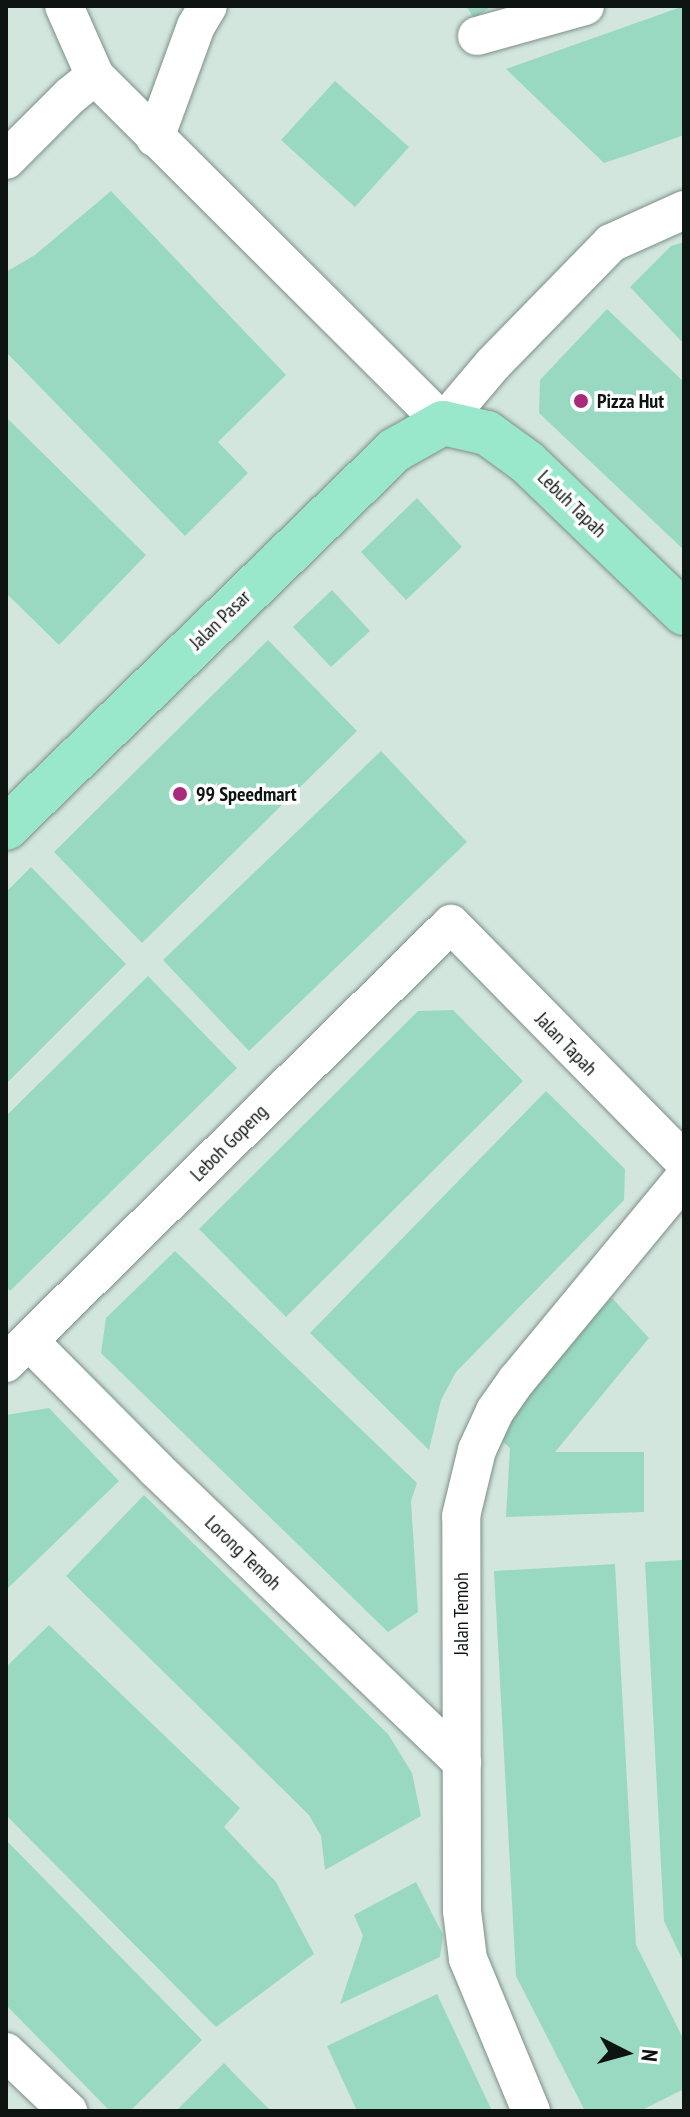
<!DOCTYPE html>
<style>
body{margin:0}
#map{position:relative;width:690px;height:2117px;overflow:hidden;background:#d2e6de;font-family:"PT Sans Narrow",sans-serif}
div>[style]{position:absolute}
.building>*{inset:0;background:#9ad9c1}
.roads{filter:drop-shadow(0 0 2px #7d8f87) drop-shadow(0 0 2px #7d8f87)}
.minor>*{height:38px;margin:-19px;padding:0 19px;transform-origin:19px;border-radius:19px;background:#fff}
.trunk>*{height:44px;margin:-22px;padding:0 22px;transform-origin:22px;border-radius:22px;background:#9ae8cc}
.dots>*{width:22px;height:22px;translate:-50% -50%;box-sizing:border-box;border:4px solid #fff;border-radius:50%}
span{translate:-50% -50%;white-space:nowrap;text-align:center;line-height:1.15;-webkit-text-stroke:7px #fff;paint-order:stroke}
.poi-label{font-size:20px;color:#0d1412;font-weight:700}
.left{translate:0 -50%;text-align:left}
.street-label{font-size:20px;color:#0d1412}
.frame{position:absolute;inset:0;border:8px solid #0d1412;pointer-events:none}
.north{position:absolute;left:586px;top:2013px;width:80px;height:80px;-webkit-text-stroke:6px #fff;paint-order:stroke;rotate:96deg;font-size:22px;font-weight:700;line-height:32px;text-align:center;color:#0d1412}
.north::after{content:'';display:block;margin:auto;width:28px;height:36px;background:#0d1412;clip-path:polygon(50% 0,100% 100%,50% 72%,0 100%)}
</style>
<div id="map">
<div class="building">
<div style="clip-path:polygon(466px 6px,492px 6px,474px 18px)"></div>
<div style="clip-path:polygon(684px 6px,684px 135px,634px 153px,604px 163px,506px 69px)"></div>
<div style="clip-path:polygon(335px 81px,409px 147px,355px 207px,281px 140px)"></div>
<div style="clip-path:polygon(111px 191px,286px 375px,218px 442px,248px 473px,185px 536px,6px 352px,6px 272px,35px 255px)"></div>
<div style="clip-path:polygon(684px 242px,684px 344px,630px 287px,671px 246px)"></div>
<div style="clip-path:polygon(607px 309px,684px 382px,684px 550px,539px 413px,540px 380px)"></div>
<div style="clip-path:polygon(6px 417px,146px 555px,59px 645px,6px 593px)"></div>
<div style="clip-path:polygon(417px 498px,462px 547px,406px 600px,361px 552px)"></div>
<div style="clip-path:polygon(332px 590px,370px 631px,331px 667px,293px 627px)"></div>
<div style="clip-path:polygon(268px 640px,357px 731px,142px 943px,54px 852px)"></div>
<div style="clip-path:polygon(381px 751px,467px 842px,249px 1051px,163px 960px)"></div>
<div style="clip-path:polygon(31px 867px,126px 964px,6px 1084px,6px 892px)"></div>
<div style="clip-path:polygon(148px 976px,237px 1068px,10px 1291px,6px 1287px,6px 1116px)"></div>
<div style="clip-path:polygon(453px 1010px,523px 1081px,286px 1317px,199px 1229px,418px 1011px)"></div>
<div style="clip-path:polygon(546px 1091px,625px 1169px,624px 1200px,456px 1372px,441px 1400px,429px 1450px,310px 1333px)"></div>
<div style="clip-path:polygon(175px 1251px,417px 1483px,411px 1501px,418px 1612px,388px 1632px,101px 1353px,106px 1318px)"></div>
<div style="clip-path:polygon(612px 1298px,649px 1338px,555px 1452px,644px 1452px,644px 1512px,506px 1517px,510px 1448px,498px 1437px,529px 1379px)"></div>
<div style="clip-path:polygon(49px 1408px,119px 1481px,6px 1590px,6px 1415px)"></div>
<div style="clip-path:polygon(144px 1495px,388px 1734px,412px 1773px,421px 1816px,325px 1870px,321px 1836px,309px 1815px,66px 1576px)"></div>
<div style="clip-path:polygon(684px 1560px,684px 1963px,664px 1921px,645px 1562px)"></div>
<div style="clip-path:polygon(615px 1564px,636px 1945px,684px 2040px,684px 2089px,640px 2111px,585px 2111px,516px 1976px,494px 1571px)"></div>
<div style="clip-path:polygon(49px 1625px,240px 1808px,224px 1827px,276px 1882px,314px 1954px,216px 2027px,6px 1815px,6px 1667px)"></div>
<div style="clip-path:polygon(6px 1840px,202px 2040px,130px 2111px,110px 2111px,6px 2005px)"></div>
<div style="clip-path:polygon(416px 1882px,443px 1935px,440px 1957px,340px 2004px,363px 1936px,354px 1915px)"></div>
<div style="clip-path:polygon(437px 1994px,492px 2111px,357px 2111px,327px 2046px)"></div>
<div style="clip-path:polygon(224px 2063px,246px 2086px,271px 2111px,176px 2111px)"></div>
</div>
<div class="roads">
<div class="minor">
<div style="left:64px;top:6px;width:77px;rotate:66.1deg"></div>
<div style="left:95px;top:76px;width:491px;rotate:44.9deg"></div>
<div style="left:443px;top:423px;width:77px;rotate:-49.7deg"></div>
<div style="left:493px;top:364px;width:169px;rotate:-45.7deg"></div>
<div style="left:611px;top:243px;width:80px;rotate:-24.3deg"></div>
<div style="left:477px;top:36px;width:112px;rotate:-15.5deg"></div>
<div style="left:155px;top:138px;width:119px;rotate:-69.9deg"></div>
<div style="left:196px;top:26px;width:23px;rotate:-59deg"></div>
<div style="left:6px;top:160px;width:91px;rotate:-45deg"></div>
<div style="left:70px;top:96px;width:32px;rotate:-39deg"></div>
<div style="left:29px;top:1341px;width:180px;rotate:45.2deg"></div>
<div style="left:156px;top:1469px;width:424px;rotate:43.8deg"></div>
<div style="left:6px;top:1363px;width:625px;rotate:-44.61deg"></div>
<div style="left:451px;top:924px;width:332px;rotate:45.5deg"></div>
<div style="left:6px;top:2052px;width:86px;rotate:43.6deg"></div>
<div style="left:531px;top:2111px;width:165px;rotate:-112.5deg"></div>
<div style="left:468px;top:1959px;width:48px;rotate:-97.1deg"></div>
<div style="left:462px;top:1911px;width:395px;rotate:-90.1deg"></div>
<div style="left:461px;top:1516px;width:68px;rotate:-76.4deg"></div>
<div style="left:477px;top:1450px;width:43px;rotate:-65.2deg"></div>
<div style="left:495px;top:1411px;width:38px;rotate:-55deg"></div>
<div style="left:517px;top:1380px;width:262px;rotate:-50.4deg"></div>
</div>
<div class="trunk">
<div style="left:6px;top:828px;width:542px;rotate:-44.18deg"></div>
<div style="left:395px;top:450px;width:55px;rotate:-29.4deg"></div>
<div style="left:443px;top:423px;width:45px;rotate:12.8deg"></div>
<div style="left:487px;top:433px;width:49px;rotate:35.9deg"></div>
<div style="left:527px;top:462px;width:218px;rotate:43.9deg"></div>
</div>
</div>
<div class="dots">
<div style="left:581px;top:401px;background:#a92b7b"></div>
<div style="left:180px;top:794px;background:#a92b7b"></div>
</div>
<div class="poi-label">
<span class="left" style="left:597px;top:401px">Pizza Hut</span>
<span class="left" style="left:196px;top:794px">99 Speedmart</span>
</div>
<div class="street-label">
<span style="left:572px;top:504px;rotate:44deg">Lebuh Tapah</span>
<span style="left:220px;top:620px;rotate:-44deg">Jalan Pasar</span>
<span style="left:566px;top:1044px;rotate:46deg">Jalan Tapah</span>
<span style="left:229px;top:1143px;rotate:-45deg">Leboh Gopeng</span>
<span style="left:243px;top:1553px;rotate:44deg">Lorong Temoh</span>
<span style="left:461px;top:1614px;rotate:-90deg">Jalan Temoh</span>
</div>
<div class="frame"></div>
<div class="north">N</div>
</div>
